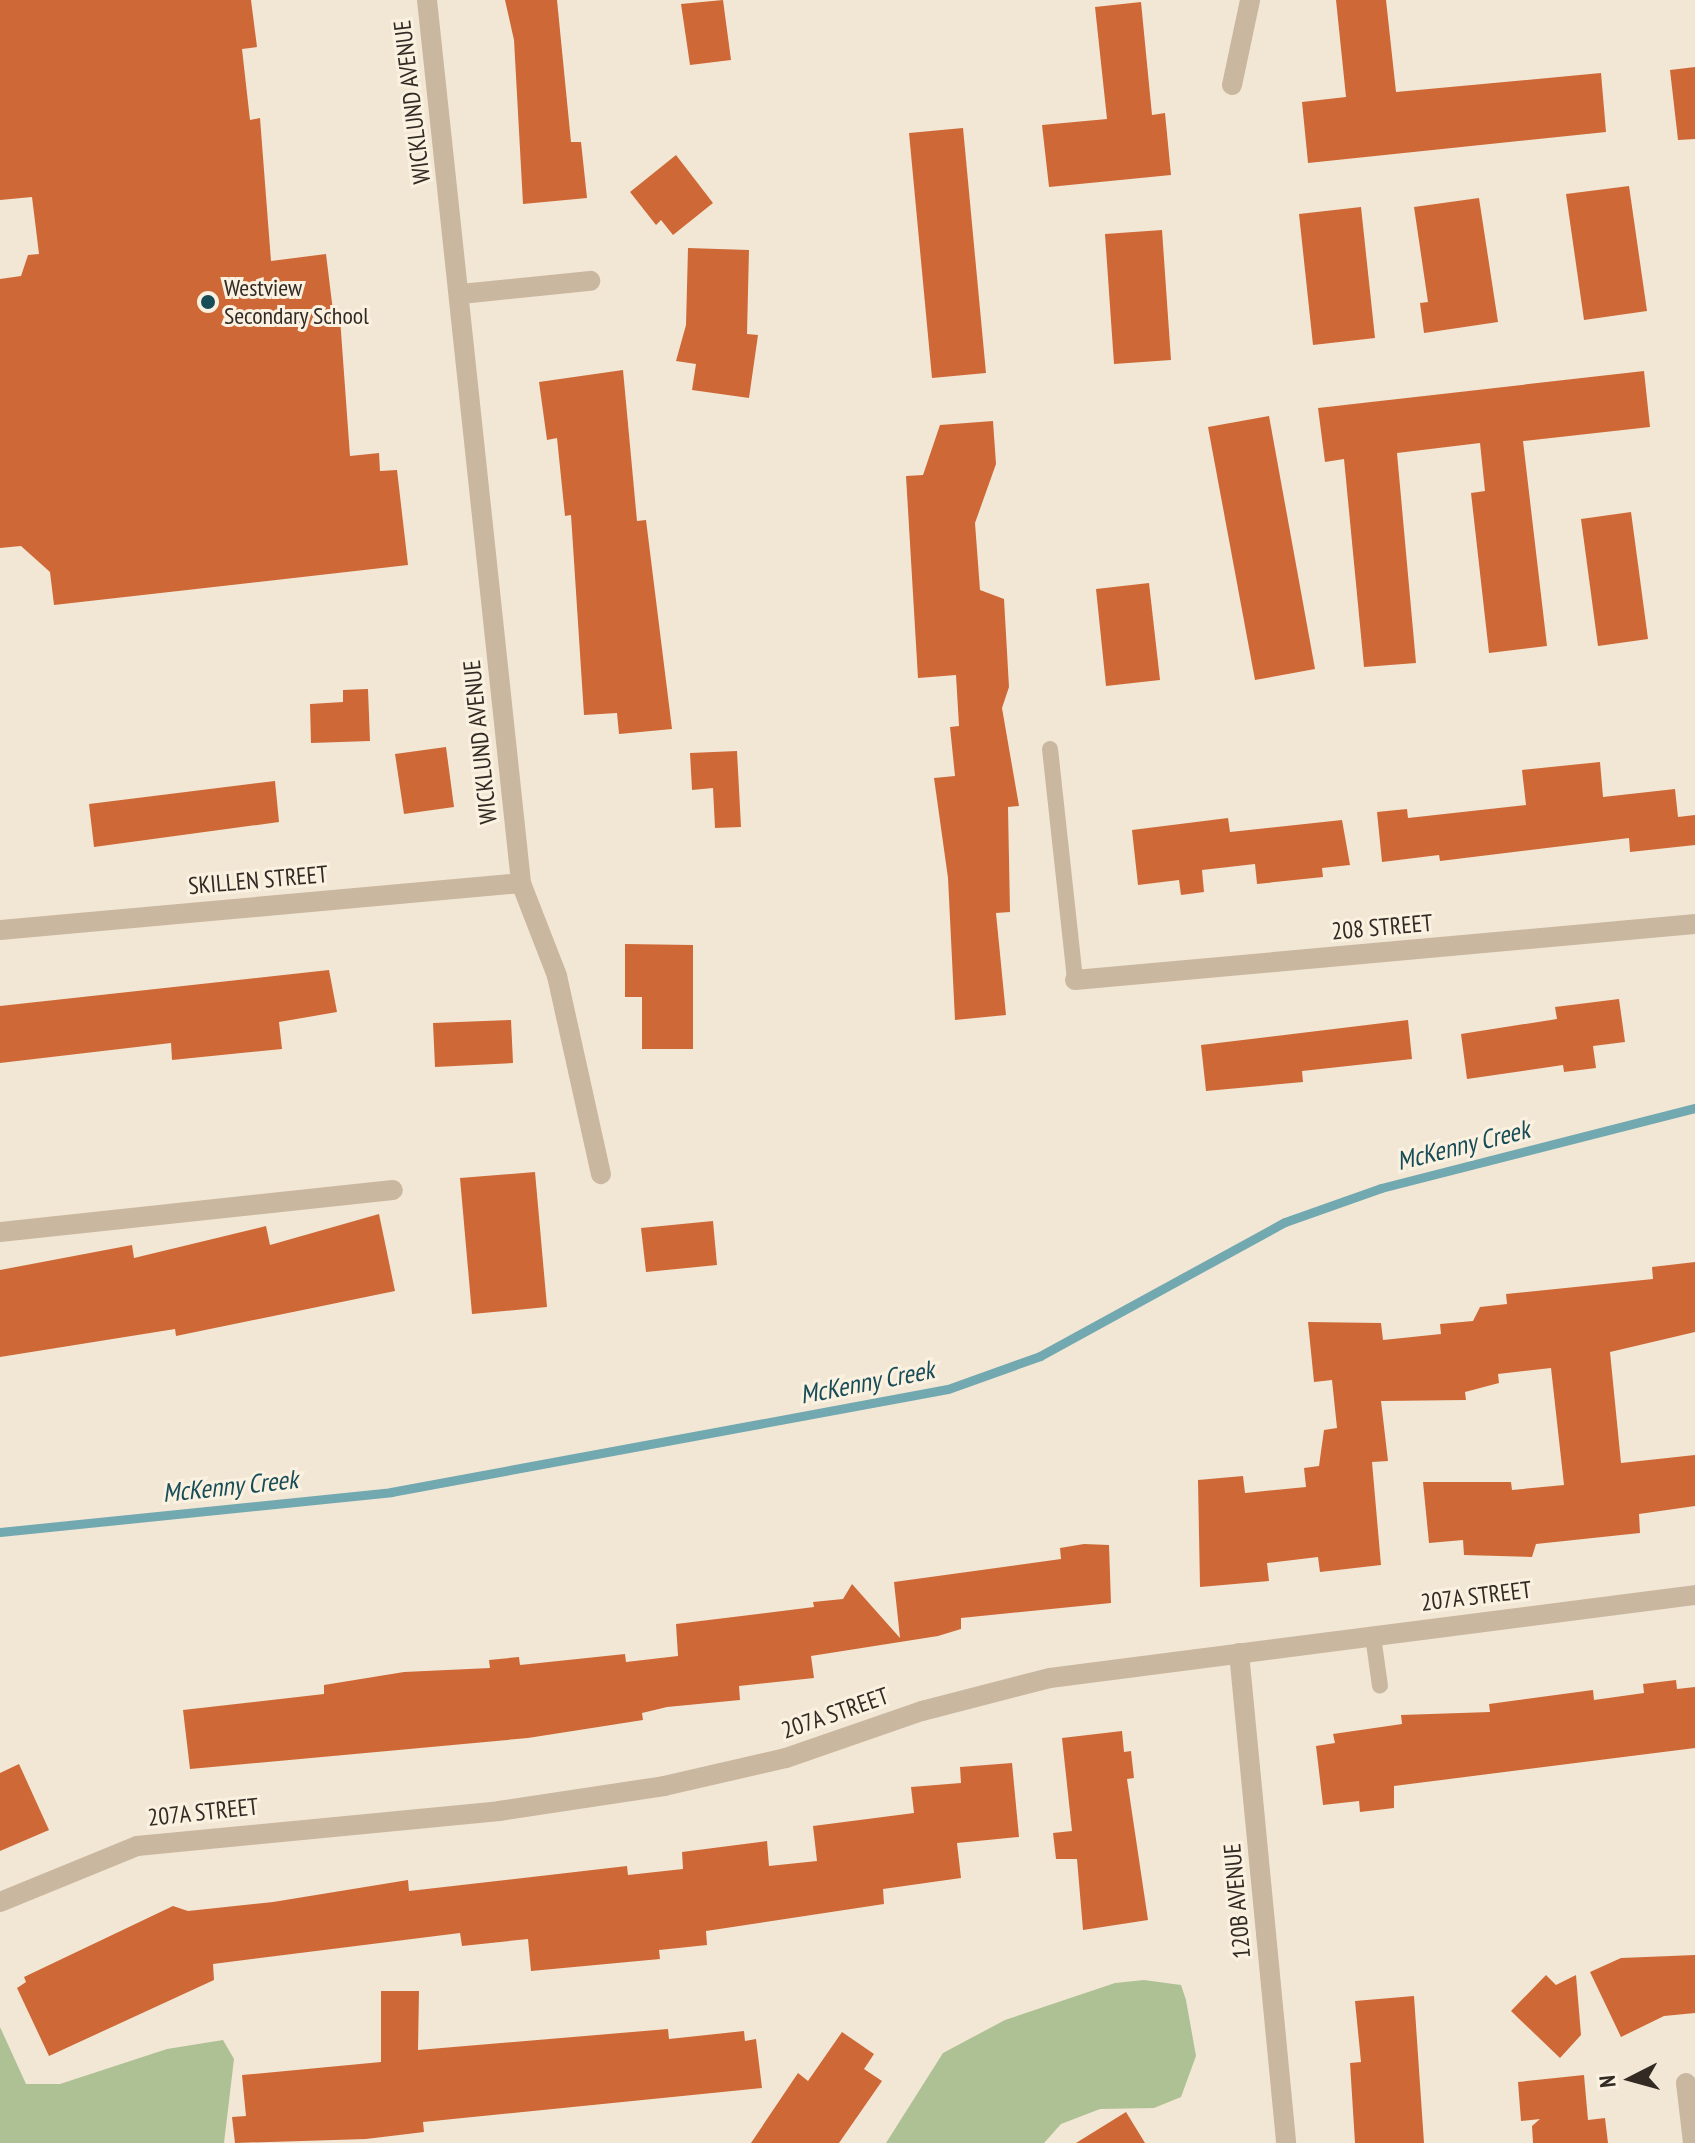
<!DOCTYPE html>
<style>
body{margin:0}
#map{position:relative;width:1695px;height:2143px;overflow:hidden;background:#f2e7d4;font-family:"PT Sans Narrow",sans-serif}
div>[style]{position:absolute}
.green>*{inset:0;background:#aec194}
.stream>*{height:9px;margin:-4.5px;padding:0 4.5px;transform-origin:4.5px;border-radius:4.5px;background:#72a8b0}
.building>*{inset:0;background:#ce6937}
.service>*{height:16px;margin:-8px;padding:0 8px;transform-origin:8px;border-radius:8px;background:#cab7a0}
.minor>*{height:20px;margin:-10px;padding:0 10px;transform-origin:10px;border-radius:10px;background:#cab7a0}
.dots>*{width:22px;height:22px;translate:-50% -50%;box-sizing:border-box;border:4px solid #faf1e1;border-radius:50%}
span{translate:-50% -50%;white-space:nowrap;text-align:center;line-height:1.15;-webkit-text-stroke:6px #faf1e1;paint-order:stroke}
.street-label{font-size:24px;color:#332a24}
.poi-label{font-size:24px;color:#332a24}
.left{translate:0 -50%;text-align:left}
.water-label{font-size:26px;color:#184d57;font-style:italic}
.north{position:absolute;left:1591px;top:2039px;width:80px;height:80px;-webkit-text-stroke:6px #faf1e1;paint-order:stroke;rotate:264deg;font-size:22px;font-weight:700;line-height:32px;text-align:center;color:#332a24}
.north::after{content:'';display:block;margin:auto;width:28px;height:36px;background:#332a24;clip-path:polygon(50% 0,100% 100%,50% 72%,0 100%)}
</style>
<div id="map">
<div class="green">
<div style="clip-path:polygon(1144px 1980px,1181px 1985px,1186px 2000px,1196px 2056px,1181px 2097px,1154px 2108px,1100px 2109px,1061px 2124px,1044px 2143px,886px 2143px,943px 2053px,1005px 2020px,1115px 1983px)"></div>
<div style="clip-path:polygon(0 2027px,26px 2084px,60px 2084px,167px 2049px,223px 2040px,234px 2059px,224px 2143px,0 2143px)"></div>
</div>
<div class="stream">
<div style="left:0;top:1532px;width:393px;rotate:-5.8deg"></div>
<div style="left:391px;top:1492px;width:566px;rotate:-10.48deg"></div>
<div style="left:948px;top:1389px;width:98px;rotate:-19.7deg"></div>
<div style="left:1040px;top:1356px;width:279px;rotate:-28.7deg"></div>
<div style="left:1285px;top:1222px;width:102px;rotate:-19.5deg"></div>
<div style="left:1381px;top:1188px;width:324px;rotate:-14.3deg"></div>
</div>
<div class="building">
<div style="clip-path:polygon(0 0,251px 0,257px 47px,242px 49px,250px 120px,260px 118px,271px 261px,326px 254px,334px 319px,340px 318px,350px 456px,379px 453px,380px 471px,397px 470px,408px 565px,54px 605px,50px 572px,21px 546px,0 548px,0 279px,21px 276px,28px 255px,39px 254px,32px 197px,0 200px)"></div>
<div style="clip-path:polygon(505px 0,557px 0,571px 142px,581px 142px,587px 198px,523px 204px,514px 40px)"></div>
<div style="clip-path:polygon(723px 0,731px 60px,690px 65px,681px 4px)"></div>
<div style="clip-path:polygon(1336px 0,1386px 0,1396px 92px,1601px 73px,1606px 132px,1308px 163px,1302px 102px,1346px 97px)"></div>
<div style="clip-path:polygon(1141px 2px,1152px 115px,1165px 113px,1171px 175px,1049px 187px,1042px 125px,1107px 119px,1095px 7px)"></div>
<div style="clip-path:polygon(1695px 67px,1695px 139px,1678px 140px,1670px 70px)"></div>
<div style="clip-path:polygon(963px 128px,986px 373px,932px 378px,909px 133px)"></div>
<div style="clip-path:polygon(676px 155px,713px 203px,673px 235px,661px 220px,656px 225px,630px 192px)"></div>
<div style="clip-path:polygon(1629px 186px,1647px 311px,1584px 320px,1566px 194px)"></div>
<div style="clip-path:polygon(1479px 198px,1498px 322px,1424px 333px,1420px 303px,1428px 302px,1414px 207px)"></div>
<div style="clip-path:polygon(1361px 207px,1375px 338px,1313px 345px,1299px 214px)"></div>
<div style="clip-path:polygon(1162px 230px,1171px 360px,1114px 364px,1105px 234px)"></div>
<div style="clip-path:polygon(688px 248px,749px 250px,747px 334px,758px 335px,749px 398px,692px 390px,696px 364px,676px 361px,686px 325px)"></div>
<div style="clip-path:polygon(623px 370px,637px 521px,646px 520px,672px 729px,619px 734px,617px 713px,584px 715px,571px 515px,565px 516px,557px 438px,547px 440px,539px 382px)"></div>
<div style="clip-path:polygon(1644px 371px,1650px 427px,1523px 441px,1547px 646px,1489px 653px,1471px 493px,1485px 491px,1480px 443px,1397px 453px,1416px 663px,1364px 667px,1344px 459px,1325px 462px,1318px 408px)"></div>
<div style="clip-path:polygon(1269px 416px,1315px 669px,1255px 680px,1208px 427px)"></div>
<div style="clip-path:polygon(993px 421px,996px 464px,975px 523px,980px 590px,1004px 599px,1009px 687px,1002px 708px,1019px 806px,1008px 807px,1010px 912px,996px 913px,1006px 1015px,955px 1020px,948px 878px,934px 778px,955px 776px,950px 727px,959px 726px,956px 675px,918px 678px,906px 476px,923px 475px,940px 425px)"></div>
<div style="clip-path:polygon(1631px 512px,1648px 639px,1598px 646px,1581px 519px)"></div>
<div style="clip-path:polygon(1149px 583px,1160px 680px,1106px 686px,1096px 589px)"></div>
<div style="clip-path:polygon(368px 689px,370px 741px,311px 743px,310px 704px,343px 702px,343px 690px)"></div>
<div style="clip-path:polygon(446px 747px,454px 807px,404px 814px,395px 754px)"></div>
<div style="clip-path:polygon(737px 751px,741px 827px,715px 828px,713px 788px,692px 790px,690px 753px)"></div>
<div style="clip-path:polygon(1600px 762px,1603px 797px,1675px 789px,1678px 817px,1695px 815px,1695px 845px,1630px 852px,1629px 838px,1440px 861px,1439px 855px,1382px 862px,1377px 812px,1407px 809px,1408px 818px,1526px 805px,1522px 770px)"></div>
<div style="clip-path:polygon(275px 781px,279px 822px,94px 847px,89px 804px)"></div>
<div style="clip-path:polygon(1228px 818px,1230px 832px,1342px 820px,1350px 865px,1322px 868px,1323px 877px,1257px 884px,1255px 864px,1202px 870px,1204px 892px,1181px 895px,1179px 880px,1138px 885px,1132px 830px)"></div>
<div style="clip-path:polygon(625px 944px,693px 945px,693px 1049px,642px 1049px,642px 997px,625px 997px)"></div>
<div style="clip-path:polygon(329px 970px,337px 1012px,279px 1022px,282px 1049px,172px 1060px,171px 1043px,0 1063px,0 1006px)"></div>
<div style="clip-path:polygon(1619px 999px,1625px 1042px,1593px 1046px,1596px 1068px,1564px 1072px,1563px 1065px,1467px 1079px,1461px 1034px,1557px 1019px,1555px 1007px)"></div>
<div style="clip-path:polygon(511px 1020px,513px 1063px,435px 1067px,433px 1023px)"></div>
<div style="clip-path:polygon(1408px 1020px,1412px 1059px,1302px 1071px,1303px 1082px,1206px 1091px,1201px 1045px)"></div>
<div style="clip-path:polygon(535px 1172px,547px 1307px,472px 1314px,460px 1178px)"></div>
<div style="clip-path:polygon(379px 1214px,395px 1291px,176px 1336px,175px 1329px,0 1357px,0 1270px,132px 1245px,134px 1258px,266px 1226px,270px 1245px)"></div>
<div style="clip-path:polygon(713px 1221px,717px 1265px,646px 1272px,641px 1228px)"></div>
<div style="clip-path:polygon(1695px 1262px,1695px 1332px,1610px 1352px,1621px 1463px,1695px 1455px,1695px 1506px,1639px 1514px,1640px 1533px,1536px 1544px,1532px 1557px,1464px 1555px,1463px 1540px,1429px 1543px,1423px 1482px,1511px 1482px,1512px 1490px,1564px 1485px,1551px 1368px,1498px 1374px,1499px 1383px,1465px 1392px,1466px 1400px,1381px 1401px,1388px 1461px,1372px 1462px,1381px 1565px,1320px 1572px,1318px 1557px,1267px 1563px,1269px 1581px,1200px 1587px,1198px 1480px,1243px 1476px,1245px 1493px,1306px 1487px,1304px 1468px,1319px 1466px,1324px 1430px,1337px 1428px,1332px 1380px,1314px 1382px,1308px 1322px,1381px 1323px,1383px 1340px,1441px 1334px,1440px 1324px,1473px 1321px,1480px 1307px,1507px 1304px,1506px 1294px,1653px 1279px,1652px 1267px)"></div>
<div style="clip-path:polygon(1084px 1544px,1109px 1545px,1111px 1603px,961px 1618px,961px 1629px,938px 1636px,811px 1656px,814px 1678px,739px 1686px,740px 1700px,667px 1707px,642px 1713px,643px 1720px,528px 1738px,190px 1769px,183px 1710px,324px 1694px,324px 1685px,404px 1672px,490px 1668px,489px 1660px,519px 1657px,520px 1665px,625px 1654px,626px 1662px,678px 1656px,676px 1624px,814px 1607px,813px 1602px,843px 1599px,852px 1584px,900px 1638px,894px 1582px,1061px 1559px,1060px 1548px)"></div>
<div style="clip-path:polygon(1676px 1680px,1677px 1689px,1695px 1687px,1695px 1748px,1394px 1786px,1394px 1808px,1360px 1812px,1359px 1801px,1323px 1805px,1316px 1746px,1335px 1743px,1333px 1734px,1402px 1724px,1401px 1715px,1490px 1712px,1489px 1704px,1593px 1690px,1594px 1700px,1644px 1693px,1643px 1684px)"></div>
<div style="clip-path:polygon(1122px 1731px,1124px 1752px,1131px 1751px,1134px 1778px,1127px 1779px,1148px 1920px,1083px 1930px,1077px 1859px,1056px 1859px,1053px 1833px,1072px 1831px,1062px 1738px)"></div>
<div style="clip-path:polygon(1012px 1763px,1019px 1837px,957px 1843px,961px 1878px,883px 1889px,884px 1904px,706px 1931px,707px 1945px,659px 1950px,660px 1959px,531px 1971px,528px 1939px,462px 1946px,460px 1933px,213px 1964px,214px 1980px,49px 2056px,17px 1988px,26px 1982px,24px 1977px,173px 1906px,188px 1911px,273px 1902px,408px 1880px,409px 1891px,627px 1866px,628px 1875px,683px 1869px,682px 1852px,767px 1841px,769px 1866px,817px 1861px,813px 1826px,914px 1813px,911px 1787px,961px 1783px,960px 1767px)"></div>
<div style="clip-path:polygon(19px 1764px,49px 1830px,0 1851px,0 1773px)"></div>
<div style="clip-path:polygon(1695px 1955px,1695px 2013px,1664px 2016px,1621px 2037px,1590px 1972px,1621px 1958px)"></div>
<div style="clip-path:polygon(1546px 1975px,1556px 1985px,1576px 1975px,1581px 2035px,1560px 2058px,1511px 2011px)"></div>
<div style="clip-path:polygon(381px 1991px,419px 1991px,418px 2050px,668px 2029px,669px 2039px,744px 2031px,745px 2041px,756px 2039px,762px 2088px,423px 2122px,424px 2132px,366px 2139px,235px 2143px,232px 2117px,246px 2116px,242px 2075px,381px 2062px)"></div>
<div style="clip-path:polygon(1414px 1996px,1424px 2143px,1355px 2143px,1350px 2063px,1361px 2062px,1355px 2001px)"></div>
<div style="clip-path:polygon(842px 2032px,874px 2054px,864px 2069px,882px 2081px,839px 2143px,751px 2143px,798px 2073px,808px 2081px)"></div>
<div style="clip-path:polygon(1584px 2075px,1588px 2120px,1605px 2118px,1608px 2143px,1533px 2143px,1532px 2126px,1540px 2119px,1521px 2121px,1518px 2082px)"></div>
<div style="clip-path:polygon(1126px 2112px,1145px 2143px,1076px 2143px)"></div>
</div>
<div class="service">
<div style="left:1050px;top:749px;width:232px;rotate:83.8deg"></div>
<div style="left:1373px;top:1636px;width:50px;rotate:82deg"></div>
</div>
<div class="minor">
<div style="left:427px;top:0;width:888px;rotate:83.92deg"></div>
<div style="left:521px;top:883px;width:100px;rotate:68.8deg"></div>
<div style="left:557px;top:976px;width:203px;rotate:77.5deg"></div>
<div style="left:1232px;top:85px;width:87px;rotate:-78deg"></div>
<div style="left:461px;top:294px;width:130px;rotate:-5.8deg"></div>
<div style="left:0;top:930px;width:523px;rotate:-5.15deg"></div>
<div style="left:1075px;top:980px;width:623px;rotate:-5.16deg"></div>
<div style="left:0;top:1232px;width:395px;rotate:-6.1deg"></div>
<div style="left:1239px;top:1653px;width:492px;rotate:84.5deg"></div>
<div style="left:0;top:1902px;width:148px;rotate:-22.2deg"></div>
<div style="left:137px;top:1846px;width:364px;rotate:-5.5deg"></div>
<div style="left:499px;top:1811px;width:167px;rotate:-8.6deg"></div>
<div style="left:664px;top:1786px;width:125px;rotate:-12.9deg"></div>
<div style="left:786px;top:1758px;width:144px;rotate:-19.1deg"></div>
<div style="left:922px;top:1711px;width:132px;rotate:-14.5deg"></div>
<div style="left:1050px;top:1678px;width:650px;rotate:-7.33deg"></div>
<div style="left:1686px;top:2083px;width:60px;rotate:83.3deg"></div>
</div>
<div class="dots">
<div style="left:208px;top:302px;background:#184d57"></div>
</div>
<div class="street-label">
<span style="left:412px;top:102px;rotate:-97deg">WICKLUND AVENUE</span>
<span style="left:480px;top:742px;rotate:-96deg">WICKLUND AVENUE</span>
<span style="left:258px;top:880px;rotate:-5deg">SKILLEN STREET</span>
<span style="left:1382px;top:927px;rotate:-5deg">208 STREET</span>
<span style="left:1476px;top:1596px;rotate:-7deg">207A STREET</span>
<span style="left:835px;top:1713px;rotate:-19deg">207A STREET</span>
<span style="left:203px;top:1812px;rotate:-6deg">207A STREET</span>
<span style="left:1237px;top:1901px;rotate:-95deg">120B AVENUE</span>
</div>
<div class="poi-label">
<span class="left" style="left:224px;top:302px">Westview<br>Secondary School</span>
</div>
<div class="water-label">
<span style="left:1463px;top:1145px;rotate:-14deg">McKenny Creek</span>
<span style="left:867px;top:1382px;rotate:-11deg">McKenny Creek</span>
<span style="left:230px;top:1486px;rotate:-6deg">McKenny Creek</span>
</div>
<div class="north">N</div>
</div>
